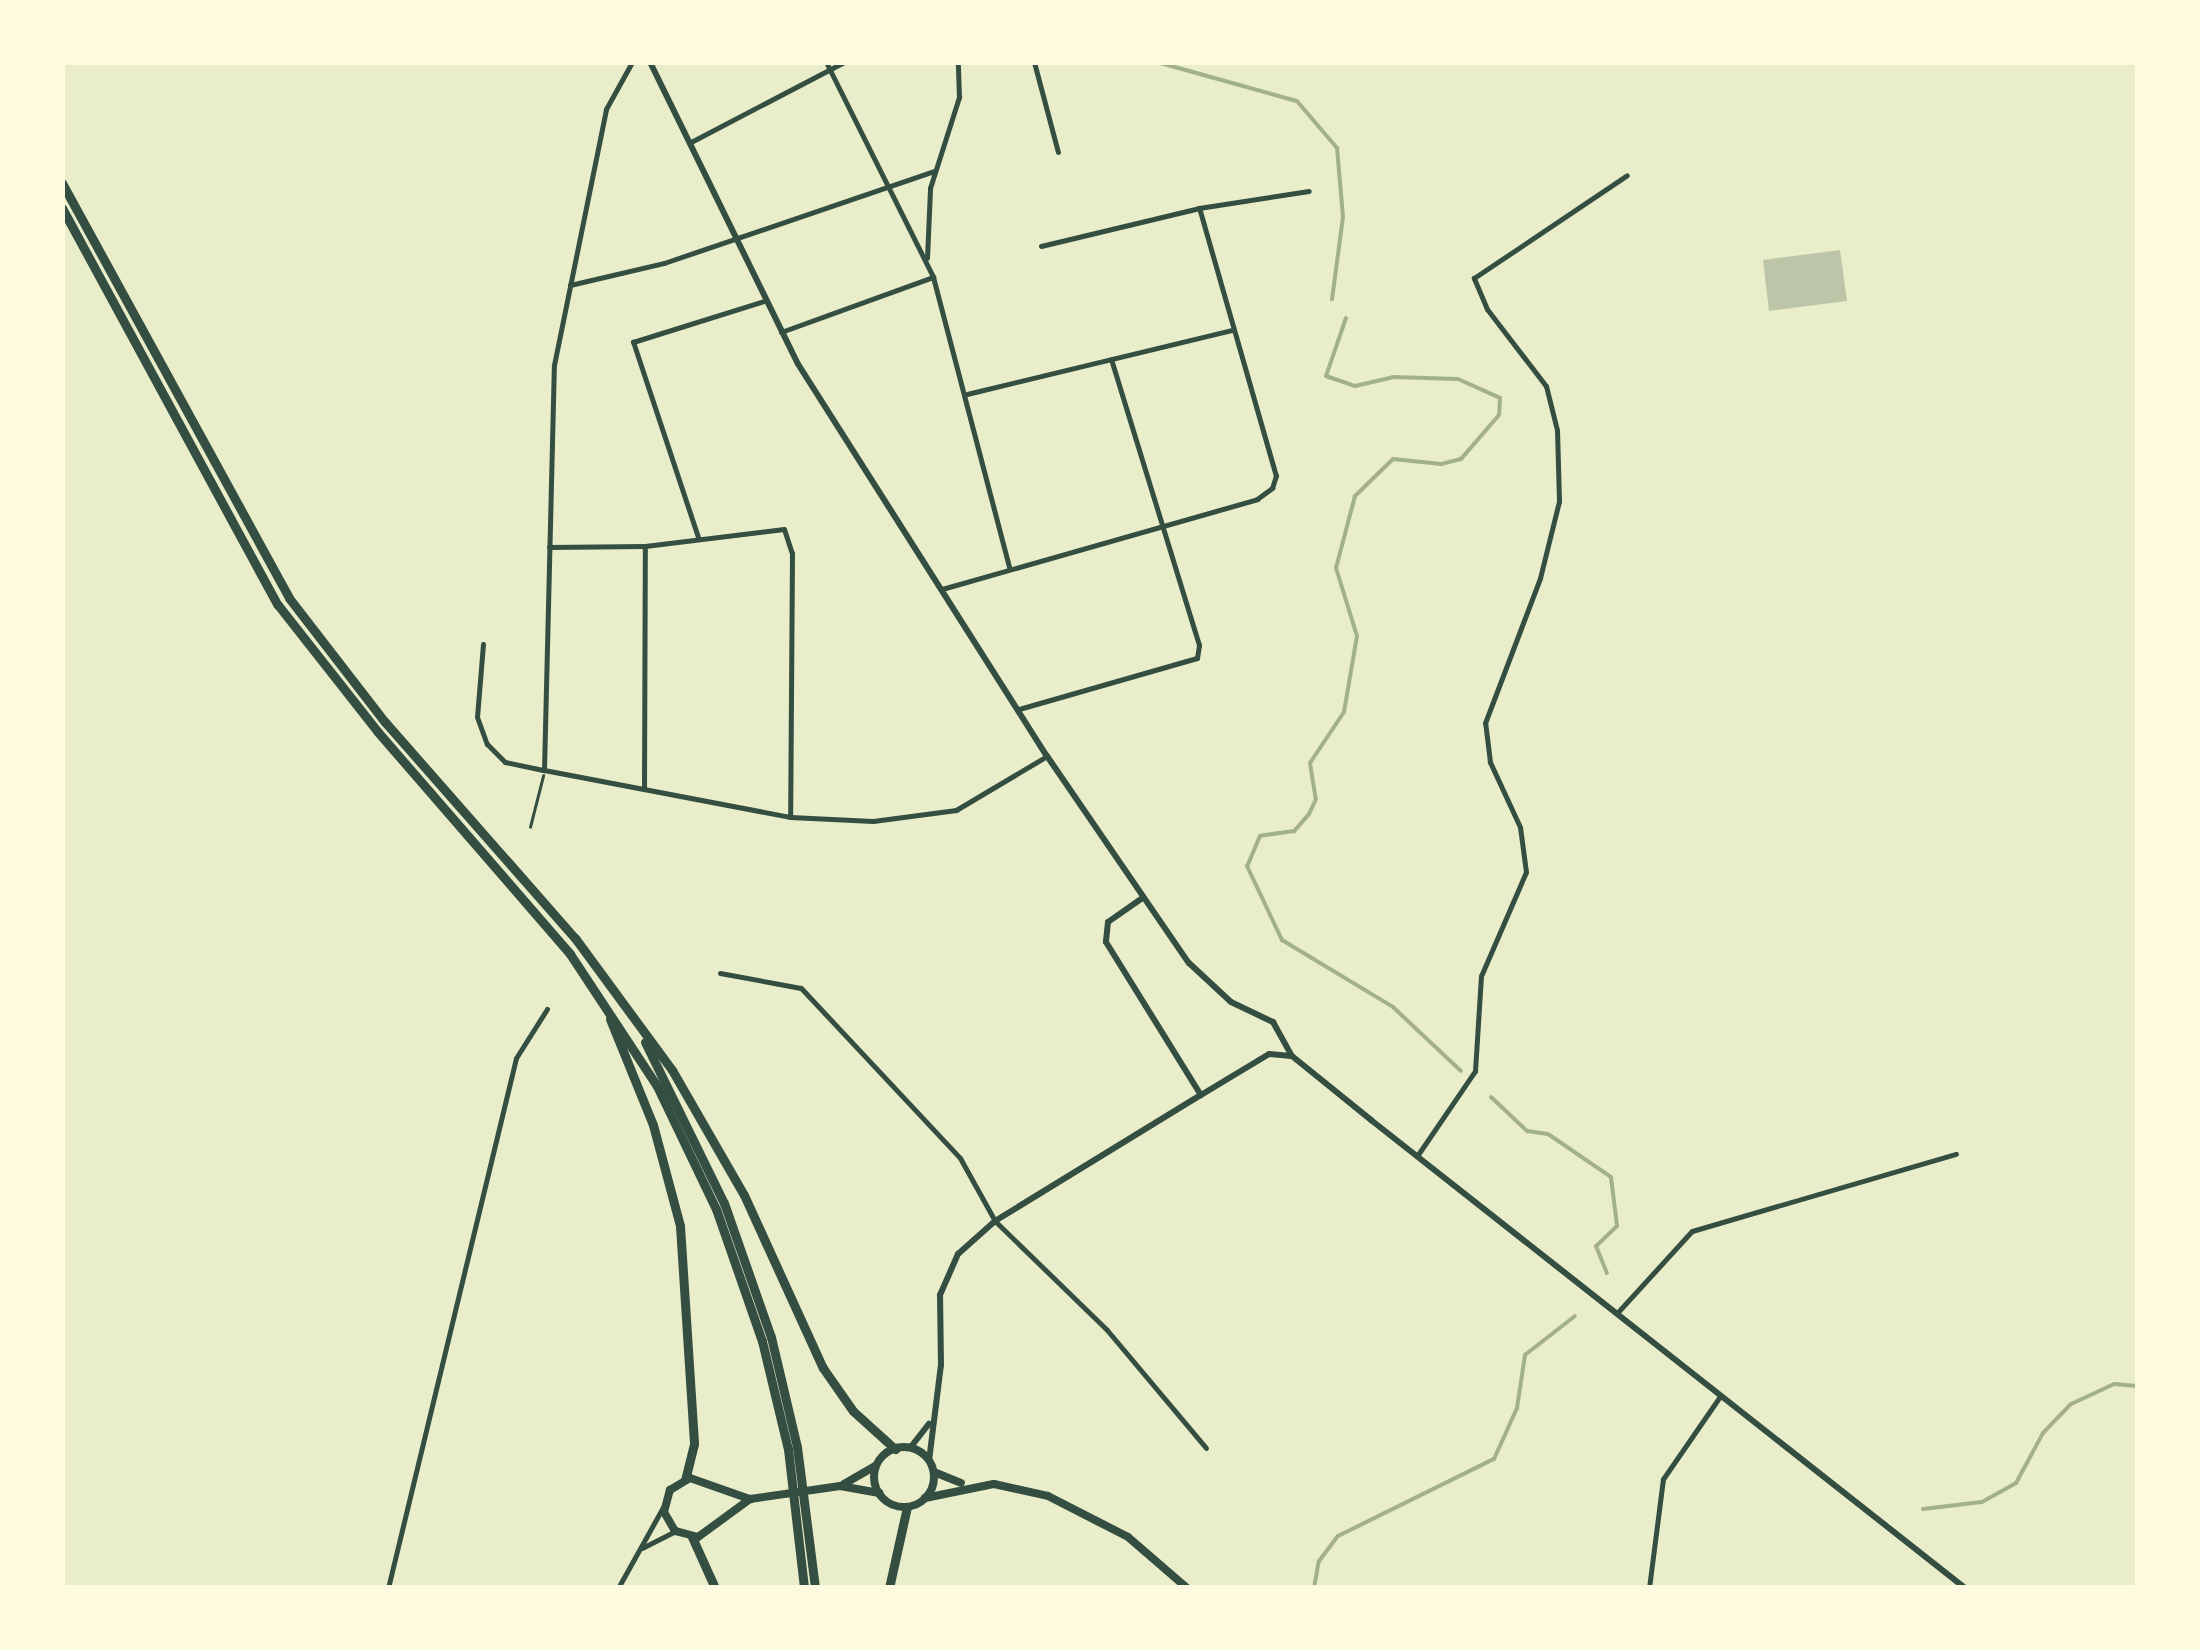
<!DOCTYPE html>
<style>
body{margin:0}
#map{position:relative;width:2200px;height:1650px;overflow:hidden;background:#e9edc9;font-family:Roboto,sans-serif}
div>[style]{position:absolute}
.stream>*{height:4px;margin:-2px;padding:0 2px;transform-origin:2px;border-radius:2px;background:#a3b18a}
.building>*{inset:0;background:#bcc5a7}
.path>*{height:2.5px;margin:-1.25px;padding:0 1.25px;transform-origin:1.25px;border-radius:1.25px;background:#344e41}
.minor>*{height:5px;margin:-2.5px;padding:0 2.5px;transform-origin:2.5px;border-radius:2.5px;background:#344e41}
.tertiary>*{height:6px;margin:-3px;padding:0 3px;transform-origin:3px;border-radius:3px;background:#344e41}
.secondary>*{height:8px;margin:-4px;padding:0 4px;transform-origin:4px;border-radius:4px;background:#344e41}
.secondary>.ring{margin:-4px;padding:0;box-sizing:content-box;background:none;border:8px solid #344e41;border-radius:50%}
.trunk>*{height:9px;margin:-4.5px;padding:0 4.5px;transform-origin:4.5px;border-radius:4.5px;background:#344e41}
span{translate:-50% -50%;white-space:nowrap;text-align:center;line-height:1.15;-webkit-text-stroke:9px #fefae0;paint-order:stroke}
.frame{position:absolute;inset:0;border:65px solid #fefae0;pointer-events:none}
</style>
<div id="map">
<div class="stream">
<div style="left:1157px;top:62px;width:145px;rotate:15.6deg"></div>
<div style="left:1297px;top:101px;width:62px;rotate:49.6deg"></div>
<div style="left:1337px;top:148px;width:69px;rotate:85deg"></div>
<div style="left:1343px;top:217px;width:83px;rotate:97.6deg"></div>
<div style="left:1346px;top:318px;width:61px;rotate:109deg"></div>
<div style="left:1326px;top:376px;width:31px;rotate:19deg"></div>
<div style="left:1355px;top:386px;width:39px;rotate:-13deg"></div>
<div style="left:1393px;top:377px;width:65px;rotate:1.8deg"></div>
<div style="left:1458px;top:379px;width:46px;rotate:24.3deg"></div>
<div style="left:1500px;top:398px;width:17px;rotate:93deg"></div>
<div style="left:1499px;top:415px;width:58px;rotate:130.8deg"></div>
<div style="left:1461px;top:459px;width:21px;rotate:166deg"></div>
<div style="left:1441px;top:464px;width:48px;rotate:-174.1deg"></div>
<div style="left:1393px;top:459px;width:53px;rotate:135.8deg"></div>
<div style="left:1355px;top:496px;width:74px;rotate:104.8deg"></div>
<div style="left:1336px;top:568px;width:71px;rotate:72.8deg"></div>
<div style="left:1357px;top:636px;width:77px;rotate:99.7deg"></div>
<div style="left:1344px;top:712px;width:61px;rotate:123.7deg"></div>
<div style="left:1310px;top:763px;width:36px;rotate:81deg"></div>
<div style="left:1316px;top:799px;width:17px;rotate:115deg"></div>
<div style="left:1309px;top:814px;width:23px;rotate:131deg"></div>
<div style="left:1294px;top:831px;width:34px;rotate:172deg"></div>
<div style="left:1260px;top:836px;width:33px;rotate:113deg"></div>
<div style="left:1247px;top:866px;width:82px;rotate:64.7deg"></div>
<div style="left:1282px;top:940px;width:130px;rotate:31.1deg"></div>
<div style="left:1393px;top:1007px;width:93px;rotate:43.3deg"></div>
<div style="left:1491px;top:1097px;width:50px;rotate:43.4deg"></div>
<div style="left:1527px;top:1131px;width:21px;rotate:8deg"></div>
<div style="left:1548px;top:1134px;width:76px;rotate:34.3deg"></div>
<div style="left:1611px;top:1177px;width:49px;rotate:83deg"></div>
<div style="left:1617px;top:1226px;width:29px;rotate:136deg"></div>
<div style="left:1596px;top:1246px;width:29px;rotate:68deg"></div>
<div style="left:1923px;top:1509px;width:59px;rotate:-6.8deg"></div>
<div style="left:1982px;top:1502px;width:39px;rotate:-29deg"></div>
<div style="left:2016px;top:1483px;width:57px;rotate:-61.6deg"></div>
<div style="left:2043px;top:1433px;width:40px;rotate:-46deg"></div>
<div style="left:2071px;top:1404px;width:47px;rotate:-24.9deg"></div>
<div style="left:2114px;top:1384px;width:24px;rotate:5deg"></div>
<div style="left:1314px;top:1588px;width:27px;rotate:-80deg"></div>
<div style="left:1319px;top:1561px;width:31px;rotate:-53deg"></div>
<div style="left:1338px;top:1536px;width:174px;rotate:-26.3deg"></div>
<div style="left:1494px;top:1459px;width:56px;rotate:-65.7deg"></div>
<div style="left:1517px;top:1408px;width:54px;rotate:-81.4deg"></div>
<div style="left:1525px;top:1355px;width:63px;rotate:-38deg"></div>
</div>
<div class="building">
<div style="clip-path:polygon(1840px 250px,1847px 301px,1769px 311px,1763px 260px)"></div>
</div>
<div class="path">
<div style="left:530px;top:827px;width:53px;rotate:-75.7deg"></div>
</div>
<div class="minor">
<div style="left:826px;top:62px;width:240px;rotate:63.5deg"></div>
<div style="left:933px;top:277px;width:300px;rotate:75.3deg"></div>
<div style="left:1034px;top:62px;width:93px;rotate:75.1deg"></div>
<div style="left:689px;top:143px;width:175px;rotate:-27.6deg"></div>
<div style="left:1041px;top:246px;width:163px;rotate:-13.5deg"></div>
<div style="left:1199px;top:208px;width:111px;rotate:-8.8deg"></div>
<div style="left:927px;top:258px;width:70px;rotate:-87.5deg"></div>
<div style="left:930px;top:188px;width:96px;rotate:-72.3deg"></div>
<div style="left:959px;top:97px;width:35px;rotate:-92deg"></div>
<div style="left:570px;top:285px;width:97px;rotate:-13.2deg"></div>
<div style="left:664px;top:263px;width:285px;rotate:-18.8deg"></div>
<div style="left:781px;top:332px;width:162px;rotate:-19.9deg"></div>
<div style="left:967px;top:394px;width:273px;rotate:-13.6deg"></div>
<div style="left:698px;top:537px;width:206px;rotate:-108.4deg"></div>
<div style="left:633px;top:342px;width:137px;rotate:-17.4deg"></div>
<div style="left:549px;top:547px;width:96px;rotate:-0.6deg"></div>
<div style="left:645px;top:546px;width:140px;rotate:-7deg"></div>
<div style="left:784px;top:529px;width:25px;rotate:72deg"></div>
<div style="left:792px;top:553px;width:264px;rotate:90.4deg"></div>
<div style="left:942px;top:589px;width:328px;rotate:-15.9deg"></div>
<div style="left:1257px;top:499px;width:19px;rotate:-36deg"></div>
<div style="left:1272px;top:488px;width:13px;rotate:-72deg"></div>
<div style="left:1276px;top:476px;width:279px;rotate:-106deg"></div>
<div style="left:483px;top:644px;width:73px;rotate:94.7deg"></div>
<div style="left:477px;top:717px;width:29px;rotate:70deg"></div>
<div style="left:487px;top:744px;width:25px;rotate:45deg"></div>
<div style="left:505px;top:762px;width:40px;rotate:12deg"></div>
<div style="left:544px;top:770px;width:250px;rotate:10.8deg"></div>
<div style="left:790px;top:817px;width:83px;rotate:2.8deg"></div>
<div style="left:873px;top:821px;width:84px;rotate:-7.5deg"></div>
<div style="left:956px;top:810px;width:106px;rotate:-30.7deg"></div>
<div style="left:1019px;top:709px;width:185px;rotate:-16deg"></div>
<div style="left:1197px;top:658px;width:13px;rotate:-81deg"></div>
<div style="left:1199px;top:645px;width:299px;rotate:-107.1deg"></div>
<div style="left:544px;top:770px;width:405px;rotate:-88.6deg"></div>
<div style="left:554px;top:365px;width:261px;rotate:-78.5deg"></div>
<div style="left:606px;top:109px;width:54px;rotate:-61deg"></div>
<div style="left:644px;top:789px;width:243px;rotate:-89.8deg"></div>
<div style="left:720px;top:973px;width:82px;rotate:10.5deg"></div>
<div style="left:801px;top:988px;width:233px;rotate:46.9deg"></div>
<div style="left:960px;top:1158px;width:72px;rotate:60.9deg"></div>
<div style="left:995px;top:1221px;width:156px;rotate:44.2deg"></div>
<div style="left:1107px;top:1330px;width:154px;rotate:50deg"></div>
<div style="left:1417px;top:1156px;width:103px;rotate:-55.7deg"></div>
<div style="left:1475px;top:1071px;width:95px;rotate:-86.4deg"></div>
<div style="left:1481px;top:976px;width:113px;rotate:-66.6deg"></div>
<div style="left:1526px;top:872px;width:45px;rotate:-97.6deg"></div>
<div style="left:1520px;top:827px;width:72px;rotate:-114.8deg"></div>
<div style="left:1490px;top:762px;width:39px;rotate:-97deg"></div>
<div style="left:1485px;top:723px;width:155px;rotate:-69.2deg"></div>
<div style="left:1540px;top:578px;width:79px;rotate:-76.1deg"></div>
<div style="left:1559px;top:501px;width:71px;rotate:-91.6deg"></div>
<div style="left:1557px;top:430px;width:45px;rotate:-104deg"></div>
<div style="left:1546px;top:386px;width:97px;rotate:-127.5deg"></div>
<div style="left:1487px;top:309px;width:34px;rotate:-113deg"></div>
<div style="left:1474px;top:278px;width:184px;rotate:-33.9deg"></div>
<div style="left:1617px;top:1313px;width:111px;rotate:-47.6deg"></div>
<div style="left:1692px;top:1231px;width:275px;rotate:-16.3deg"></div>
<div style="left:642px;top:1548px;width:37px;rotate:-27deg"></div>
<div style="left:388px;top:1588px;width:545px;rotate:-76.42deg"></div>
<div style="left:516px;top:1058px;width:58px;rotate:-57.7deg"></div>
<div style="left:618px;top:1588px;width:93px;rotate:-60.9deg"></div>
<div style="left:1649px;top:1588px;width:110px;rotate:-82.7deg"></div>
<div style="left:1663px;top:1479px;width:102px;rotate:-55.4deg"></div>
</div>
<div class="tertiary">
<div style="left:650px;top:62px;width:336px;rotate:63.9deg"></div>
<div style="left:798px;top:364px;width:464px;rotate:57.6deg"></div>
<div style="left:1047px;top:756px;width:251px;rotate:55.6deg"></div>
<div style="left:1189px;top:963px;width:57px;rotate:42.9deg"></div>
<div style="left:1231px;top:1002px;width:47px;rotate:25.5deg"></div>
<div style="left:1273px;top:1022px;width:39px;rotate:61deg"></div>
<div style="left:1292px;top:1056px;width:102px;rotate:39deg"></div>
<div style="left:1371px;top:1120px;width:756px;rotate:38.23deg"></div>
<div style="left:1141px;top:899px;width:40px;rotate:145.1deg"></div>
<div style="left:1108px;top:922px;width:20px;rotate:96deg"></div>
<div style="left:1106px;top:942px;width:180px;rotate:58.2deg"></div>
<div style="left:910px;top:1448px;width:31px;rotate:-52deg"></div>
<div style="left:929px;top:1461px;width:97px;rotate:-82.9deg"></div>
<div style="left:941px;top:1365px;width:70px;rotate:-90.8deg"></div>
<div style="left:940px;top:1295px;width:45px;rotate:-66.3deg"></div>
<div style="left:958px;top:1254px;width:50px;rotate:-41.7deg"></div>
<div style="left:995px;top:1221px;width:241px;rotate:-31.5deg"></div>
<div style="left:1201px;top:1095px;width:79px;rotate:-31.1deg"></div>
<div style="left:1269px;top:1054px;width:22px;rotate:5deg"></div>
</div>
<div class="secondary">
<div class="ring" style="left:874px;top:1447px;width:52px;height:52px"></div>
<div style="left:934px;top:1472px;width:29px;rotate:22deg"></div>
<div style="left:844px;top:1484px;width:36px;rotate:-30deg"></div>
<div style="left:925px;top:1498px;width:70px;rotate:-11.5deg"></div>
<div style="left:994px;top:1484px;width:55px;rotate:12.5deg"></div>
<div style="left:1048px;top:1496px;width:90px;rotate:27.1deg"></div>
<div style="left:1128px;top:1537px;width:78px;rotate:40.8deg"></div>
<div style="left:750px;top:1499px;width:64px;rotate:143.8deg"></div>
<div style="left:698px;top:1537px;width:24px;rotate:-165deg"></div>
<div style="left:675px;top:1531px;width:22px;rotate:-120deg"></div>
<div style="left:664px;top:1512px;width:23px;rotate:-75deg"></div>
<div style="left:670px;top:1490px;width:23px;rotate:-31deg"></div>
<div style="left:690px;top:1478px;width:64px;rotate:19.3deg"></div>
<div style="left:750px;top:1499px;width:91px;rotate:-8.2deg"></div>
<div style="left:840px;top:1486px;width:40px;rotate:10deg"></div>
</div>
<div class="trunk">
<div style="left:62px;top:183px;width:473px;rotate:61.3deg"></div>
<div style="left:289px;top:598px;width:157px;rotate:52.3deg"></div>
<div style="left:385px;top:722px;width:288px;rotate:48.7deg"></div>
<div style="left:575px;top:938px;width:164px;rotate:53.7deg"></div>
<div style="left:672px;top:1070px;width:144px;rotate:60.1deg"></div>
<div style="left:744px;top:1195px;width:190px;rotate:65.5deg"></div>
<div style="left:823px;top:1368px;width:52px;rotate:55.1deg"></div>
<div style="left:853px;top:1411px;width:57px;rotate:42.1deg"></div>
<div style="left:62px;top:208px;width:452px;rotate:61.5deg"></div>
<div style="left:278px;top:605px;width:160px;rotate:51.8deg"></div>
<div style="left:377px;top:731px;width:295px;rotate:49.1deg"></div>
<div style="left:570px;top:954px;width:158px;rotate:56.6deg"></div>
<div style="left:657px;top:1086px;width:136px;rotate:64.4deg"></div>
<div style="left:716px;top:1209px;width:140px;rotate:70.8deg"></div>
<div style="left:762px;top:1341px;width:111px;rotate:76.5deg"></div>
<div style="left:788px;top:1449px;width:140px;rotate:83.4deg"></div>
<div style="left:610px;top:1019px;width:114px;rotate:67.9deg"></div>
<div style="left:653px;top:1125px;width:105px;rotate:75deg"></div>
<div style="left:680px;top:1226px;width:218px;rotate:86.3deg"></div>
<div style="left:694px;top:1444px;width:36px;rotate:104deg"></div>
<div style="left:645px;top:1042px;width:179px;rotate:63.9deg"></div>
<div style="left:724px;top:1203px;width:142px;rotate:70.7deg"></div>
<div style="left:771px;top:1337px;width:113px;rotate:76.7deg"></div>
<div style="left:797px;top:1447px;width:142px;rotate:82.7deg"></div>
<div style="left:692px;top:1537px;width:56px;rotate:65.7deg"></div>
<div style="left:889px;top:1588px;width:83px;rotate:-77.5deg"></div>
</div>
<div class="frame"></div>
</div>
